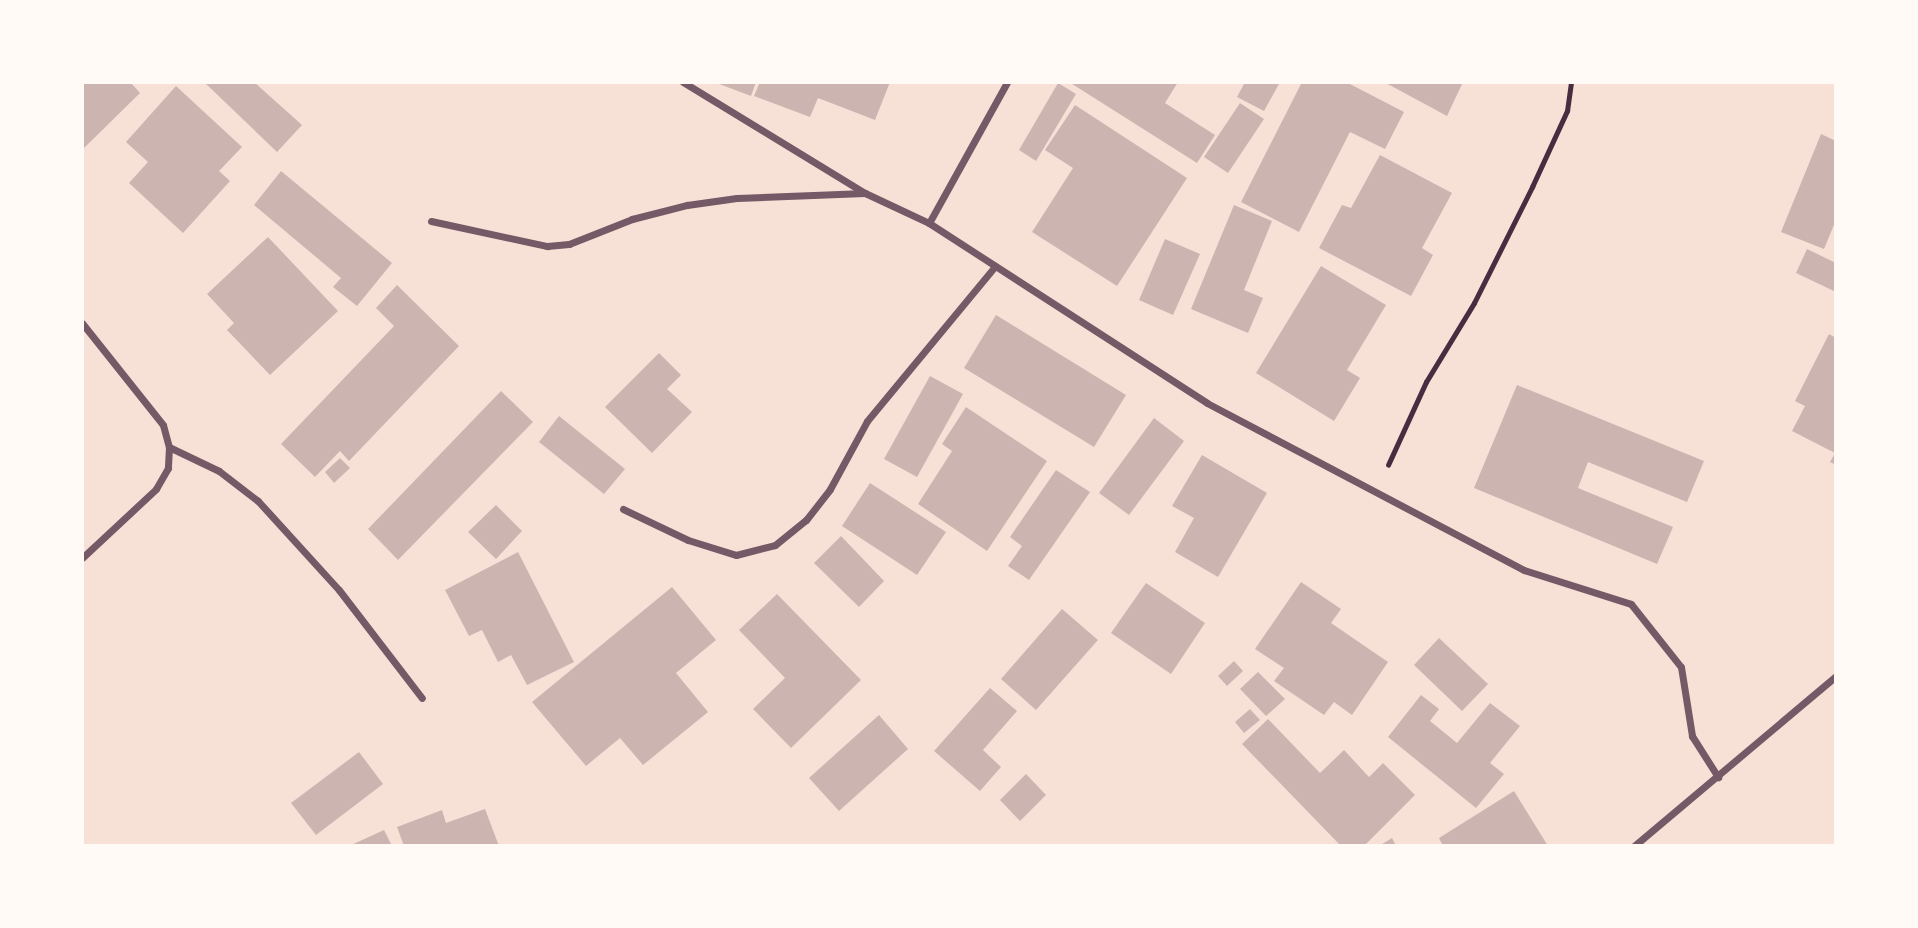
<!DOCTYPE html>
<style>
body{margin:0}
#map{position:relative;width:1918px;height:928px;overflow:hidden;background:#f7e1d7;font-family:Arial,sans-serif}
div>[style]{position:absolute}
.building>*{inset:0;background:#ccb4b1}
.path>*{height:4.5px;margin:-2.25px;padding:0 2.25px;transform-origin:2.25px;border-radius:2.25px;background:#4a2c40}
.minor>*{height:7px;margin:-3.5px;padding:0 3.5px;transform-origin:3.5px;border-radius:3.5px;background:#755966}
span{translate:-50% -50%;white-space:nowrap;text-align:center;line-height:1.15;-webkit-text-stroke:5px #fffaf5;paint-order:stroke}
.frame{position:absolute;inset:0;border:84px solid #fffaf5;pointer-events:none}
</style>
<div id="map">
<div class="building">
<div style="clip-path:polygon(82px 82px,130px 82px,140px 93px,82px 150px)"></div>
<div style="clip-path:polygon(204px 82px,254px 82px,302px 125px,277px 152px)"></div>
<div style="clip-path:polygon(714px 82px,756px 82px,751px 96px)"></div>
<div style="clip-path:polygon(760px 82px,890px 82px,875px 120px,818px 98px,810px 117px,754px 96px)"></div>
<div style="clip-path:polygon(1069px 82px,1178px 82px,1165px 103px,1215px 135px,1197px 163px)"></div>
<div style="clip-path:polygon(1245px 82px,1280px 82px,1264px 111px,1237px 97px)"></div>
<div style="clip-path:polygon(1302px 82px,1346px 82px,1404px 112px,1385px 149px,1350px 132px,1299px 232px,1241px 202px)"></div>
<div style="clip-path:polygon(1384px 82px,1463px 82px,1447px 116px)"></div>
<div style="clip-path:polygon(1058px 83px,1076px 94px,1036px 161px,1019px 150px)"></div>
<div style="clip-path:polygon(176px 86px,242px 147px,219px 171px,230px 181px,183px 233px,129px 183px,148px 162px,126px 142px)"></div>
<div style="clip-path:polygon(1240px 103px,1264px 119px,1228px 173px,1204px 157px)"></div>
<div style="clip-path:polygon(1075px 105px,1187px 178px,1117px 286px,1032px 232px,1073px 168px,1045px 150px)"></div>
<div style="clip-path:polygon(1821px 134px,1836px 141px,1836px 220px,1824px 249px,1781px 232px)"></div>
<div style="clip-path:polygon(1380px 155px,1452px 193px,1422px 248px,1433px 255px,1411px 296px,1319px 248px,1342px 205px,1351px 208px)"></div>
<div style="clip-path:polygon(281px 171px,392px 263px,357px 306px,333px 287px,341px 278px,254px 205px)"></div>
<div style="clip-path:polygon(1234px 205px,1272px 221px,1244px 290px,1263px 298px,1248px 333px,1191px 309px)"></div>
<div style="clip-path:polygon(268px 237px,338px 311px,270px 375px,227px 330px,234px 323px,207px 294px)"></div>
<div style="clip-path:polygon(1165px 239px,1200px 254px,1173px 315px,1139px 300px)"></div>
<div style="clip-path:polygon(1807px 249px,1836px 263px,1836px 292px,1796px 273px)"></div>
<div style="clip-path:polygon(1321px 266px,1386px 305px,1347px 370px,1360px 378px,1334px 421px,1256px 373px)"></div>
<div style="clip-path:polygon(397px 285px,459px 346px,349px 461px,340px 451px,315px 477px,281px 444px,394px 326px,376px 308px)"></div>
<div style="clip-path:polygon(996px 315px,1126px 395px,1094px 447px,964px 368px)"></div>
<div style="clip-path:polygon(1829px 334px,1836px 338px,1836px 465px,1830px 462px,1835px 453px,1792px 431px,1805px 406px,1795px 401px)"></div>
<div style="clip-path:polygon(659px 353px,681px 375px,667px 389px,692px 412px,652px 453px,605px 407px)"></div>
<div style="clip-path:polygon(930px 376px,963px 394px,917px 477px,884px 459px)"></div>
<div style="clip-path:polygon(1517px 385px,1704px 461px,1687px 502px,1588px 462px,1578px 488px,1673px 527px,1657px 564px,1474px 488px)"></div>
<div style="clip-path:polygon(501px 391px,533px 422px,398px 560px,368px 529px)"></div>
<div style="clip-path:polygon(966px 407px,1047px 461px,987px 551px,918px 504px,952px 451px,942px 444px)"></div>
<div style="clip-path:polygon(559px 416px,625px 469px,604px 494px,539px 442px)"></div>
<div style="clip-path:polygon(1154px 418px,1184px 441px,1129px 515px,1099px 493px)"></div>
<div style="clip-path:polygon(1202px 455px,1267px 493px,1218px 577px,1175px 552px,1194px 518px,1172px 506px)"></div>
<div style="clip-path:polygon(340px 458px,350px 468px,334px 483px,325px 472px)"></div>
<div style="clip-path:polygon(1056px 470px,1090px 492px,1029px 580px,1008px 566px,1022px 546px,1010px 537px)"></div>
<div style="clip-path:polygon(870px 483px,946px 532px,917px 575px,842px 526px)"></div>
<div style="clip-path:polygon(496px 505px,522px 531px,496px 559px,468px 532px)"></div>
<div style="clip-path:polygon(841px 536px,884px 581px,859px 607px,814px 563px)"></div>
<div style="clip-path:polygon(518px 552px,574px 662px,527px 685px,511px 655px,498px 662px,482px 630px,469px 636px,445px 590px)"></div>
<div style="clip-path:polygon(1301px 582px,1341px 609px,1331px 623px,1388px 662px,1352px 715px,1334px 702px,1324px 715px,1274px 681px,1284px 668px,1255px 649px)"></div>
<div style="clip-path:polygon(1146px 583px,1205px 623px,1171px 674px,1111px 633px)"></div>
<div style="clip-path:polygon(672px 587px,716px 640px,676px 673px,708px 712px,643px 765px,620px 738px,586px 766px,532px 702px)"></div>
<div style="clip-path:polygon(777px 594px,861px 680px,791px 748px,753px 709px,785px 678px,739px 630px)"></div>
<div style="clip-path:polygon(1062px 609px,1098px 640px,1036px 710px,1001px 679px)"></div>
<div style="clip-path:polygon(1439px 638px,1488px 684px,1462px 711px,1414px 665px)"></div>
<div style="clip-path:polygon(1234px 661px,1243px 671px,1227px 686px,1218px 676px)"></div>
<div style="clip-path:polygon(1258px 672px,1285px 699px,1266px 716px,1240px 689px)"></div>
<div style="clip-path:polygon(990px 688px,1017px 711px,983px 750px,1001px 767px,980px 791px,934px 751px)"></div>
<div style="clip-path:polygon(1421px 695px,1439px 709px,1430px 721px,1457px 743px,1490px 703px,1520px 726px,1490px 763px,1504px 774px,1476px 808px,1388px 737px)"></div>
<div style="clip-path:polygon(1250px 709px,1260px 720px,1244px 733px,1235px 722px)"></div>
<div style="clip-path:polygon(879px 715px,908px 749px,839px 811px,809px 778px)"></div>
<div style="clip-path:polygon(1268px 719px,1320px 773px,1344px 750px,1369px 777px,1383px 763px,1415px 795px,1364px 846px,1341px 846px,1242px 744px)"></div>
<div style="clip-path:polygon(359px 752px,383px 784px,316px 835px,291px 803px)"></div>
<div style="clip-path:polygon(1026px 774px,1046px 795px,1020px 821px,1000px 800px)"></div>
<div style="clip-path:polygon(1514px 791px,1548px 846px,1443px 846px,1439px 838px)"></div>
<div style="clip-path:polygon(485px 809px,499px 846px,404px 846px,397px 827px,442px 810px,446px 823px)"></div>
<div style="clip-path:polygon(384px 830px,392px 846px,349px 846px)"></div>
<div style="clip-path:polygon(1392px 838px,1396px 846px,1379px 846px)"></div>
</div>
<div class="path">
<div style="left:1388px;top:465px;width:91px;rotate:-65.4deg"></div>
<div style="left:1426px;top:382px;width:92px;rotate:-58.7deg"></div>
<div style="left:1474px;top:303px;width:130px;rotate:-63.4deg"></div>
<div style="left:1532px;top:187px;width:84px;rotate:-65.3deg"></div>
<div style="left:1567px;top:111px;width:29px;rotate:-82deg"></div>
</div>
<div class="minor">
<div style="left:683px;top:82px;width:213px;rotate:31.4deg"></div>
<div style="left:865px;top:193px;width:71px;rotate:25.1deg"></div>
<div style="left:929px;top:223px;width:331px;rotate:32.9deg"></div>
<div style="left:1207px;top:403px;width:358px;rotate:27.8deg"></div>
<div style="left:1524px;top:570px;width:112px;rotate:17.6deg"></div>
<div style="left:1631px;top:604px;width:80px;rotate:51.6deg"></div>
<div style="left:1681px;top:667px;width:70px;rotate:80.9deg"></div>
<div style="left:1692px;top:736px;width:49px;rotate:57.6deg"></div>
<div style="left:431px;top:221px;width:119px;rotate:12.2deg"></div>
<div style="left:547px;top:246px;width:22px;rotate:-5deg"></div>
<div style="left:569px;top:244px;width:68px;rotate:-21.6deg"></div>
<div style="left:632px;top:219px;width:57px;rotate:-14.3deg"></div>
<div style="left:687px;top:205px;width:50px;rotate:-8deg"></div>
<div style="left:737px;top:198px;width:128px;rotate:-2.2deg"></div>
<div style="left:929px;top:223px;width:161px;rotate:-61deg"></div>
<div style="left:82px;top:323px;width:130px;rotate:51.5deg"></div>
<div style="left:163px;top:425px;width:23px;rotate:75deg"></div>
<div style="left:169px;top:447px;width:21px;rotate:93deg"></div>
<div style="left:168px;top:468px;width:24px;rotate:120deg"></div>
<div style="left:156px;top:489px;width:101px;rotate:137deg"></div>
<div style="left:169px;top:447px;width:55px;rotate:25.6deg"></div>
<div style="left:219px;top:471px;width:49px;rotate:37.6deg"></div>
<div style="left:258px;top:501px;width:120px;rotate:47.7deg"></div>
<div style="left:339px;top:590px;width:136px;rotate:52.5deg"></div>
<div style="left:623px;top:509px;width:72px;rotate:25.5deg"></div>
<div style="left:688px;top:540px;width:50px;rotate:17.4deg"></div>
<div style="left:736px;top:555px;width:40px;rotate:-14.4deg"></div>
<div style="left:775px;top:545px;width:40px;rotate:-39deg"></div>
<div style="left:806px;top:520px;width:39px;rotate:-52deg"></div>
<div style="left:830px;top:489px;width:77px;rotate:-61.4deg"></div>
<div style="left:867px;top:421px;width:201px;rotate:-50.4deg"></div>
<div style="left:1634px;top:846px;width:264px;rotate:-40.1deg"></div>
</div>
<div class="frame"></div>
</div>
